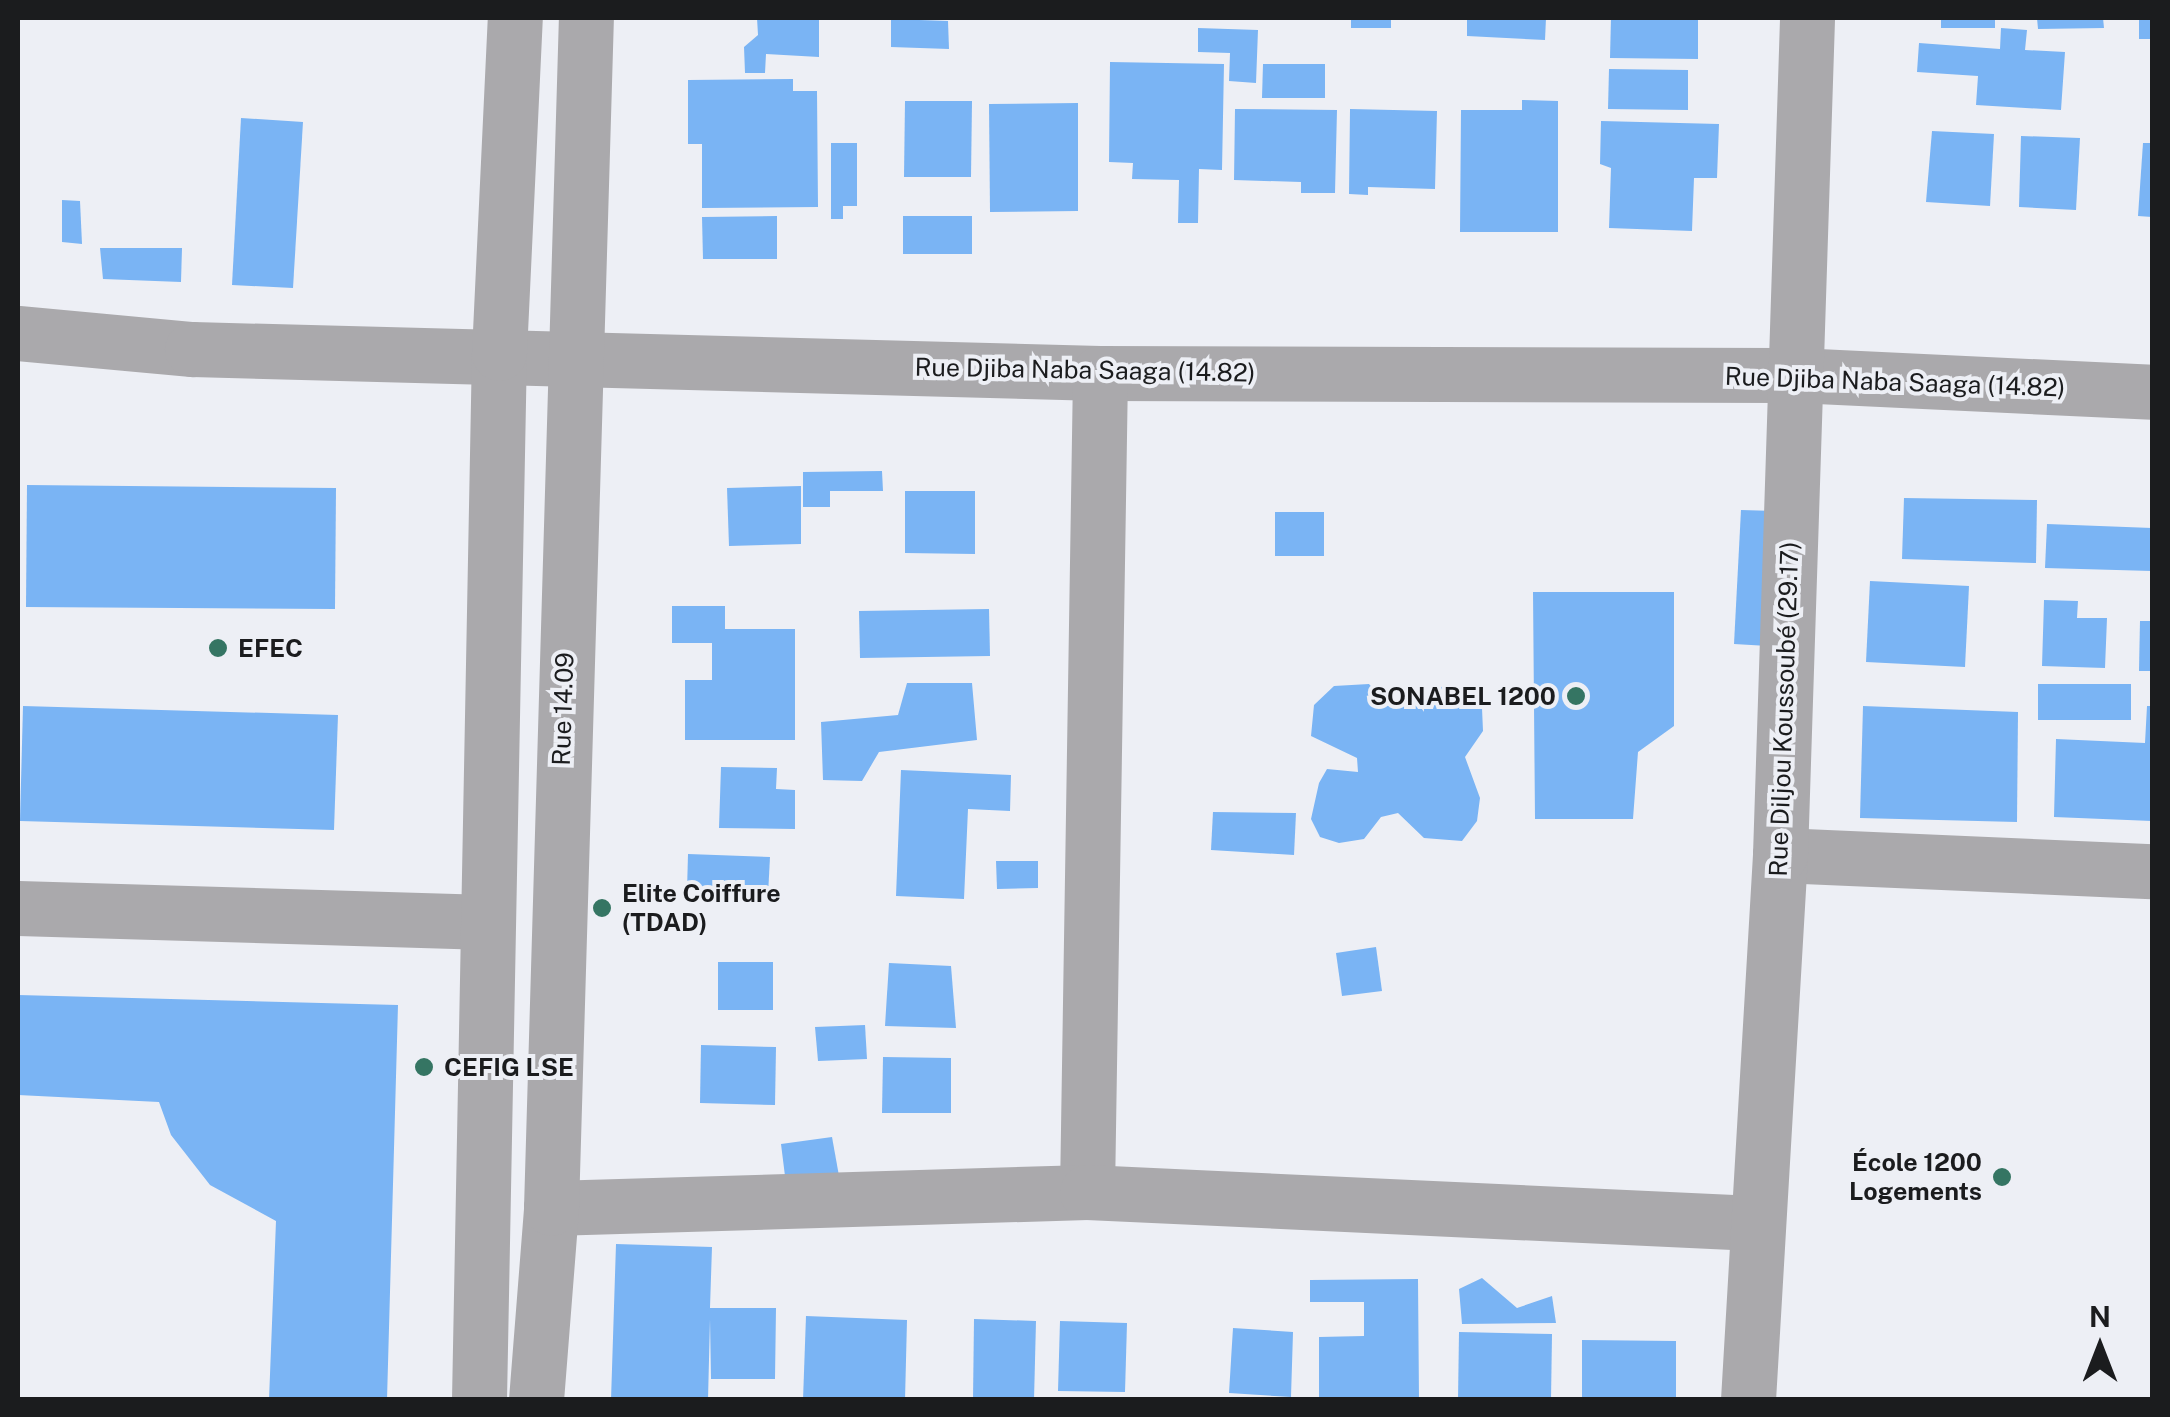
<!DOCTYPE html>
<meta charset="utf-8">
<style>
body{margin:0}
#map{position:relative;width:2170px;height:1417px;overflow:hidden;background:#edeff5;font-family:"Public Sans",sans-serif}
div>[style]{position:absolute}
.building>*{inset:0;background:#7ab4f4}
.minor>*{height:55px;margin:-27.5px;padding:0 27.5px;transform-origin:27.5px;border-radius:27.5px;background:#aaa9ac}
.dots>*{width:28px;height:28px;translate:-50% -50%;box-sizing:border-box;border:5px solid #edeff5;border-radius:50%}
span{translate:-50% -50%;white-space:nowrap;text-align:center;line-height:1.15;-webkit-text-stroke:8px #edeff5;paint-order:stroke}
.street-label{font-size:25px;color:#1b1c1e}
.poi-label{font-size:25px;color:#1b1c1e;font-weight:700}
.left{translate:0 -50%;text-align:left}
.right{translate:-100% -50%;text-align:right}
.frame{position:absolute;inset:0;border:20px solid #1b1c1e;pointer-events:none}
.north{position:absolute;left:2050px;top:1297px;width:100px;height:100px;-webkit-text-stroke:8px #edeff5;paint-order:stroke;rotate:0deg;font-size:28px;font-weight:700;line-height:40px;text-align:center;color:#1b1c1e}
.north::after{content:'';display:block;margin:auto;width:35px;height:45px;background:#1b1c1e;clip-path:polygon(50% 0,100% 100%,50% 72%,0 100%)}
</style>
<div id="map">
<div class="building">
<div style="clip-path:polygon(757px 18px,819px 18px,819px 57px,766px 54px,765px 73px,745px 73px,744px 47px,758px 35px)"></div>
<div style="clip-path:polygon(1351px 18px,1391px 18px,1391px 28px,1351px 28px)"></div>
<div style="clip-path:polygon(1467px 18px,1546px 18px,1545px 40px,1467px 36px)"></div>
<div style="clip-path:polygon(1611px 18px,1698px 18px,1698px 59px,1610px 58px)"></div>
<div style="clip-path:polygon(1941px 18px,1995px 18px,1995px 28px,1941px 28px)"></div>
<div style="clip-path:polygon(2037px 18px,2103px 18px,2104px 28px,2038px 29px)"></div>
<div style="clip-path:polygon(2139px 18px,2152px 18px,2152px 39px,2139px 39px)"></div>
<div style="clip-path:polygon(891px 19px,948px 21px,949px 49px,891px 47px)"></div>
<div style="clip-path:polygon(1198px 28px,1258px 30px,1256px 83px,1229px 81px,1230px 53px,1198px 52px)"></div>
<div style="clip-path:polygon(2001px 28px,2027px 30px,2025px 50px,2065px 52px,2061px 110px,1976px 105px,1978px 76px,1917px 72px,1919px 43px,2000px 49px)"></div>
<div style="clip-path:polygon(1110px 62px,1224px 64px,1222px 170px,1199px 169px,1198px 223px,1178px 223px,1179px 180px,1132px 179px,1133px 163px,1109px 162px)"></div>
<div style="clip-path:polygon(1263px 64px,1325px 64px,1325px 98px,1262px 98px)"></div>
<div style="clip-path:polygon(1609px 69px,1688px 70px,1688px 110px,1608px 109px)"></div>
<div style="clip-path:polygon(793px 79px,793px 91px,817px 91px,818px 207px,702px 208px,702px 144px,688px 144px,688px 80px)"></div>
<div style="clip-path:polygon(1522px 100px,1558px 101px,1558px 232px,1460px 232px,1461px 110px,1522px 110px)"></div>
<div style="clip-path:polygon(905px 101px,972px 101px,971px 177px,904px 177px)"></div>
<div style="clip-path:polygon(1078px 103px,1078px 211px,990px 212px,989px 104px)"></div>
<div style="clip-path:polygon(1235px 109px,1337px 110px,1335px 193px,1301px 193px,1301px 182px,1234px 180px)"></div>
<div style="clip-path:polygon(1350px 109px,1437px 111px,1435px 189px,1368px 187px,1368px 195px,1349px 194px)"></div>
<div style="clip-path:polygon(241px 118px,303px 122px,293px 288px,232px 285px)"></div>
<div style="clip-path:polygon(1601px 121px,1719px 124px,1717px 178px,1694px 178px,1692px 231px,1609px 228px,1611px 168px,1600px 164px)"></div>
<div style="clip-path:polygon(1932px 131px,1994px 134px,1990px 206px,1926px 202px)"></div>
<div style="clip-path:polygon(2021px 136px,2080px 138px,2076px 210px,2019px 207px)"></div>
<div style="clip-path:polygon(831px 143px,857px 143px,857px 206px,843px 206px,843px 219px,831px 219px)"></div>
<div style="clip-path:polygon(2143px 143px,2152px 143px,2152px 217px,2138px 216px)"></div>
<div style="clip-path:polygon(62px 200px,80px 201px,82px 244px,62px 242px)"></div>
<div style="clip-path:polygon(777px 216px,777px 259px,703px 259px,702px 217px)"></div>
<div style="clip-path:polygon(903px 216px,972px 216px,972px 254px,903px 254px)"></div>
<div style="clip-path:polygon(100px 248px,182px 248px,181px 282px,103px 279px)"></div>
<div style="clip-path:polygon(882px 471px,883px 491px,830px 491px,830px 507px,803px 507px,803px 472px)"></div>
<div style="clip-path:polygon(27px 485px,336px 488px,335px 609px,26px 607px)"></div>
<div style="clip-path:polygon(801px 486px,801px 544px,729px 546px,727px 488px)"></div>
<div style="clip-path:polygon(905px 491px,975px 491px,975px 554px,905px 553px)"></div>
<div style="clip-path:polygon(1904px 498px,2037px 500px,2036px 563px,1902px 559px)"></div>
<div style="clip-path:polygon(1741px 510px,1775px 511px,1768px 646px,1734px 644px)"></div>
<div style="clip-path:polygon(1275px 512px,1324px 512px,1324px 556px,1275px 556px)"></div>
<div style="clip-path:polygon(2047px 524px,2152px 528px,2152px 571px,2045px 568px)"></div>
<div style="clip-path:polygon(1870px 581px,1969px 586px,1965px 667px,1866px 662px)"></div>
<div style="clip-path:polygon(1533px 592px,1674px 592px,1674px 726px,1638px 752px,1633px 819px,1535px 819px)"></div>
<div style="clip-path:polygon(2044px 600px,2078px 601px,2077px 618px,2107px 618px,2105px 668px,2042px 666px)"></div>
<div style="clip-path:polygon(672px 606px,725px 606px,725px 629px,795px 629px,795px 740px,685px 740px,685px 680px,712px 680px,712px 643px,672px 643px)"></div>
<div style="clip-path:polygon(989px 609px,990px 656px,860px 658px,859px 611px)"></div>
<div style="clip-path:polygon(2140px 621px,2152px 621px,2152px 671px,2139px 671px)"></div>
<div style="clip-path:polygon(907px 683px,972px 683px,977px 740px,879px 752px,862px 781px,823px 780px,821px 722px,898px 715px)"></div>
<div style="clip-path:polygon(1369px 684px,1388px 706px,1414px 705px,1443px 686px,1471px 687px,1482px 708px,1483px 731px,1465px 757px,1480px 798px,1477px 821px,1462px 841px,1424px 838px,1398px 813px,1381px 817px,1364px 839px,1339px 843px,1320px 837px,1311px 819px,1319px 783px,1327px 769px,1358px 772px,1357px 758px,1311px 736px,1314px 705px,1334px 686px)"></div>
<div style="clip-path:polygon(2038px 684px,2131px 684px,2131px 720px,2038px 720px)"></div>
<div style="clip-path:polygon(23px 706px,338px 715px,334px 830px,20px 821px)"></div>
<div style="clip-path:polygon(1863px 706px,2018px 712px,2017px 822px,1860px 818px)"></div>
<div style="clip-path:polygon(2147px 706px,2152px 706px,2152px 821px,2054px 817px,2056px 739px,2145px 743px)"></div>
<div style="clip-path:polygon(721px 767px,777px 768px,776px 789px,795px 790px,795px 829px,719px 828px)"></div>
<div style="clip-path:polygon(901px 770px,1011px 775px,1010px 811px,968px 809px,964px 899px,896px 896px)"></div>
<div style="clip-path:polygon(1213px 812px,1296px 813px,1294px 855px,1211px 850px)"></div>
<div style="clip-path:polygon(688px 854px,770px 857px,768px 895px,687px 891px)"></div>
<div style="clip-path:polygon(996px 861px,1038px 861px,1038px 888px,997px 889px)"></div>
<div style="clip-path:polygon(1376px 947px,1382px 991px,1342px 996px,1336px 953px)"></div>
<div style="clip-path:polygon(718px 962px,773px 962px,773px 1010px,718px 1010px)"></div>
<div style="clip-path:polygon(889px 963px,951px 966px,956px 1028px,885px 1026px)"></div>
<div style="clip-path:polygon(18px 995px,398px 1005px,387px 1400px,269px 1400px,276px 1221px,210px 1185px,171px 1135px,159px 1102px,18px 1095px)"></div>
<div style="clip-path:polygon(865px 1025px,867px 1059px,818px 1061px,815px 1027px)"></div>
<div style="clip-path:polygon(701px 1045px,776px 1047px,775px 1105px,700px 1103px)"></div>
<div style="clip-path:polygon(883px 1057px,951px 1058px,951px 1113px,882px 1113px)"></div>
<div style="clip-path:polygon(832px 1137px,839px 1176px,786px 1184px,781px 1144px)"></div>
<div style="clip-path:polygon(616px 1244px,712px 1247px,710px 1308px,776px 1308px,775px 1379px,711px 1379px,710px 1319px,708px 1400px,611px 1400px)"></div>
<div style="clip-path:polygon(1482px 1278px,1517px 1308px,1552px 1296px,1556px 1323px,1462px 1324px,1459px 1289px)"></div>
<div style="clip-path:polygon(1418px 1279px,1419px 1400px,1319px 1400px,1319px 1337px,1364px 1336px,1364px 1302px,1310px 1302px,1310px 1280px)"></div>
<div style="clip-path:polygon(806px 1316px,907px 1320px,905px 1400px,803px 1400px)"></div>
<div style="clip-path:polygon(974px 1319px,1036px 1321px,1034px 1400px,973px 1400px)"></div>
<div style="clip-path:polygon(1060px 1321px,1127px 1323px,1125px 1392px,1058px 1391px)"></div>
<div style="clip-path:polygon(1233px 1328px,1293px 1332px,1291px 1397px,1229px 1393px)"></div>
<div style="clip-path:polygon(1459px 1332px,1552px 1334px,1551px 1400px,1458px 1400px)"></div>
<div style="clip-path:polygon(1582px 1340px,1676px 1341px,1676px 1400px,1582px 1400px)"></div>
</div>
<div class="minor">
<div style="left:18px;top:333px;width:175px;rotate:5.3deg"></div>
<div style="left:192px;top:349px;width:908px;rotate:1.51deg"></div>
<div style="left:1100px;top:373px;width:696px;rotate:0.16deg"></div>
<div style="left:1796px;top:375px;width:356px;rotate:2.7deg"></div>
<div style="left:1780px;top:855px;width:372px;rotate:2.5deg"></div>
<div style="left:18px;top:908px;width:470px;rotate:1.7deg"></div>
<div style="left:1087px;top:1192px;width:819px;rotate:-89.09deg"></div>
<div style="left:551px;top:1208px;width:536px;rotate:-1.71deg"></div>
<div style="left:1087px;top:1192px;width:668px;rotate:2.66deg"></div>
<div style="left:479px;top:1400px;width:1047px;rotate:-88.91deg"></div>
<div style="left:499px;top:353px;width:335px;rotate:-87.3deg"></div>
<div style="left:536px;top:1400px;width:193px;rotate:-85.5deg"></div>
<div style="left:551px;top:1208px;width:1191px;rotate:-88.32deg"></div>
<div style="left:1748px;top:1400px;width:546px;rotate:-86.64deg"></div>
<div style="left:1780px;top:855px;width:837px;rotate:-88.15deg"></div>
</div>
<div class="dots">
<div style="left:218px;top:648px;background:#357563"></div>
<div style="left:1576px;top:696px;background:#357563"></div>
<div style="left:602px;top:908px;background:#357563"></div>
<div style="left:424px;top:1067px;background:#357563"></div>
<div style="left:2002px;top:1177px;background:#357563"></div>
</div>
<div class="street-label">
<span style="left:1085px;top:370px;rotate:1deg">Rue Djiba Naba Saaga (14.82)</span>
<span style="left:1895px;top:382px;rotate:2deg">Rue Djiba Naba Saaga (14.82)</span>
<span style="left:563px;top:709px;rotate:-88deg">Rue 14.09</span>
<span style="left:1784px;top:709px;rotate:-88deg">Rue Diljou Koussoubé (29.17)</span>
</div>
<div class="poi-label">
<span class="left" style="left:238px;top:648px">EFEC</span>
<span class="right" style="left:1556px;top:696px">SONABEL 1200</span>
<span class="left" style="left:622px;top:908px">Elite Coiffure<br>(TDAD)</span>
<span class="left" style="left:444px;top:1067px">CEFIG LSE</span>
<span class="right" style="left:1982px;top:1177px">École 1200<br>Logements</span>
</div>
<div class="frame"></div>
<div class="north">N</div>
</div>
